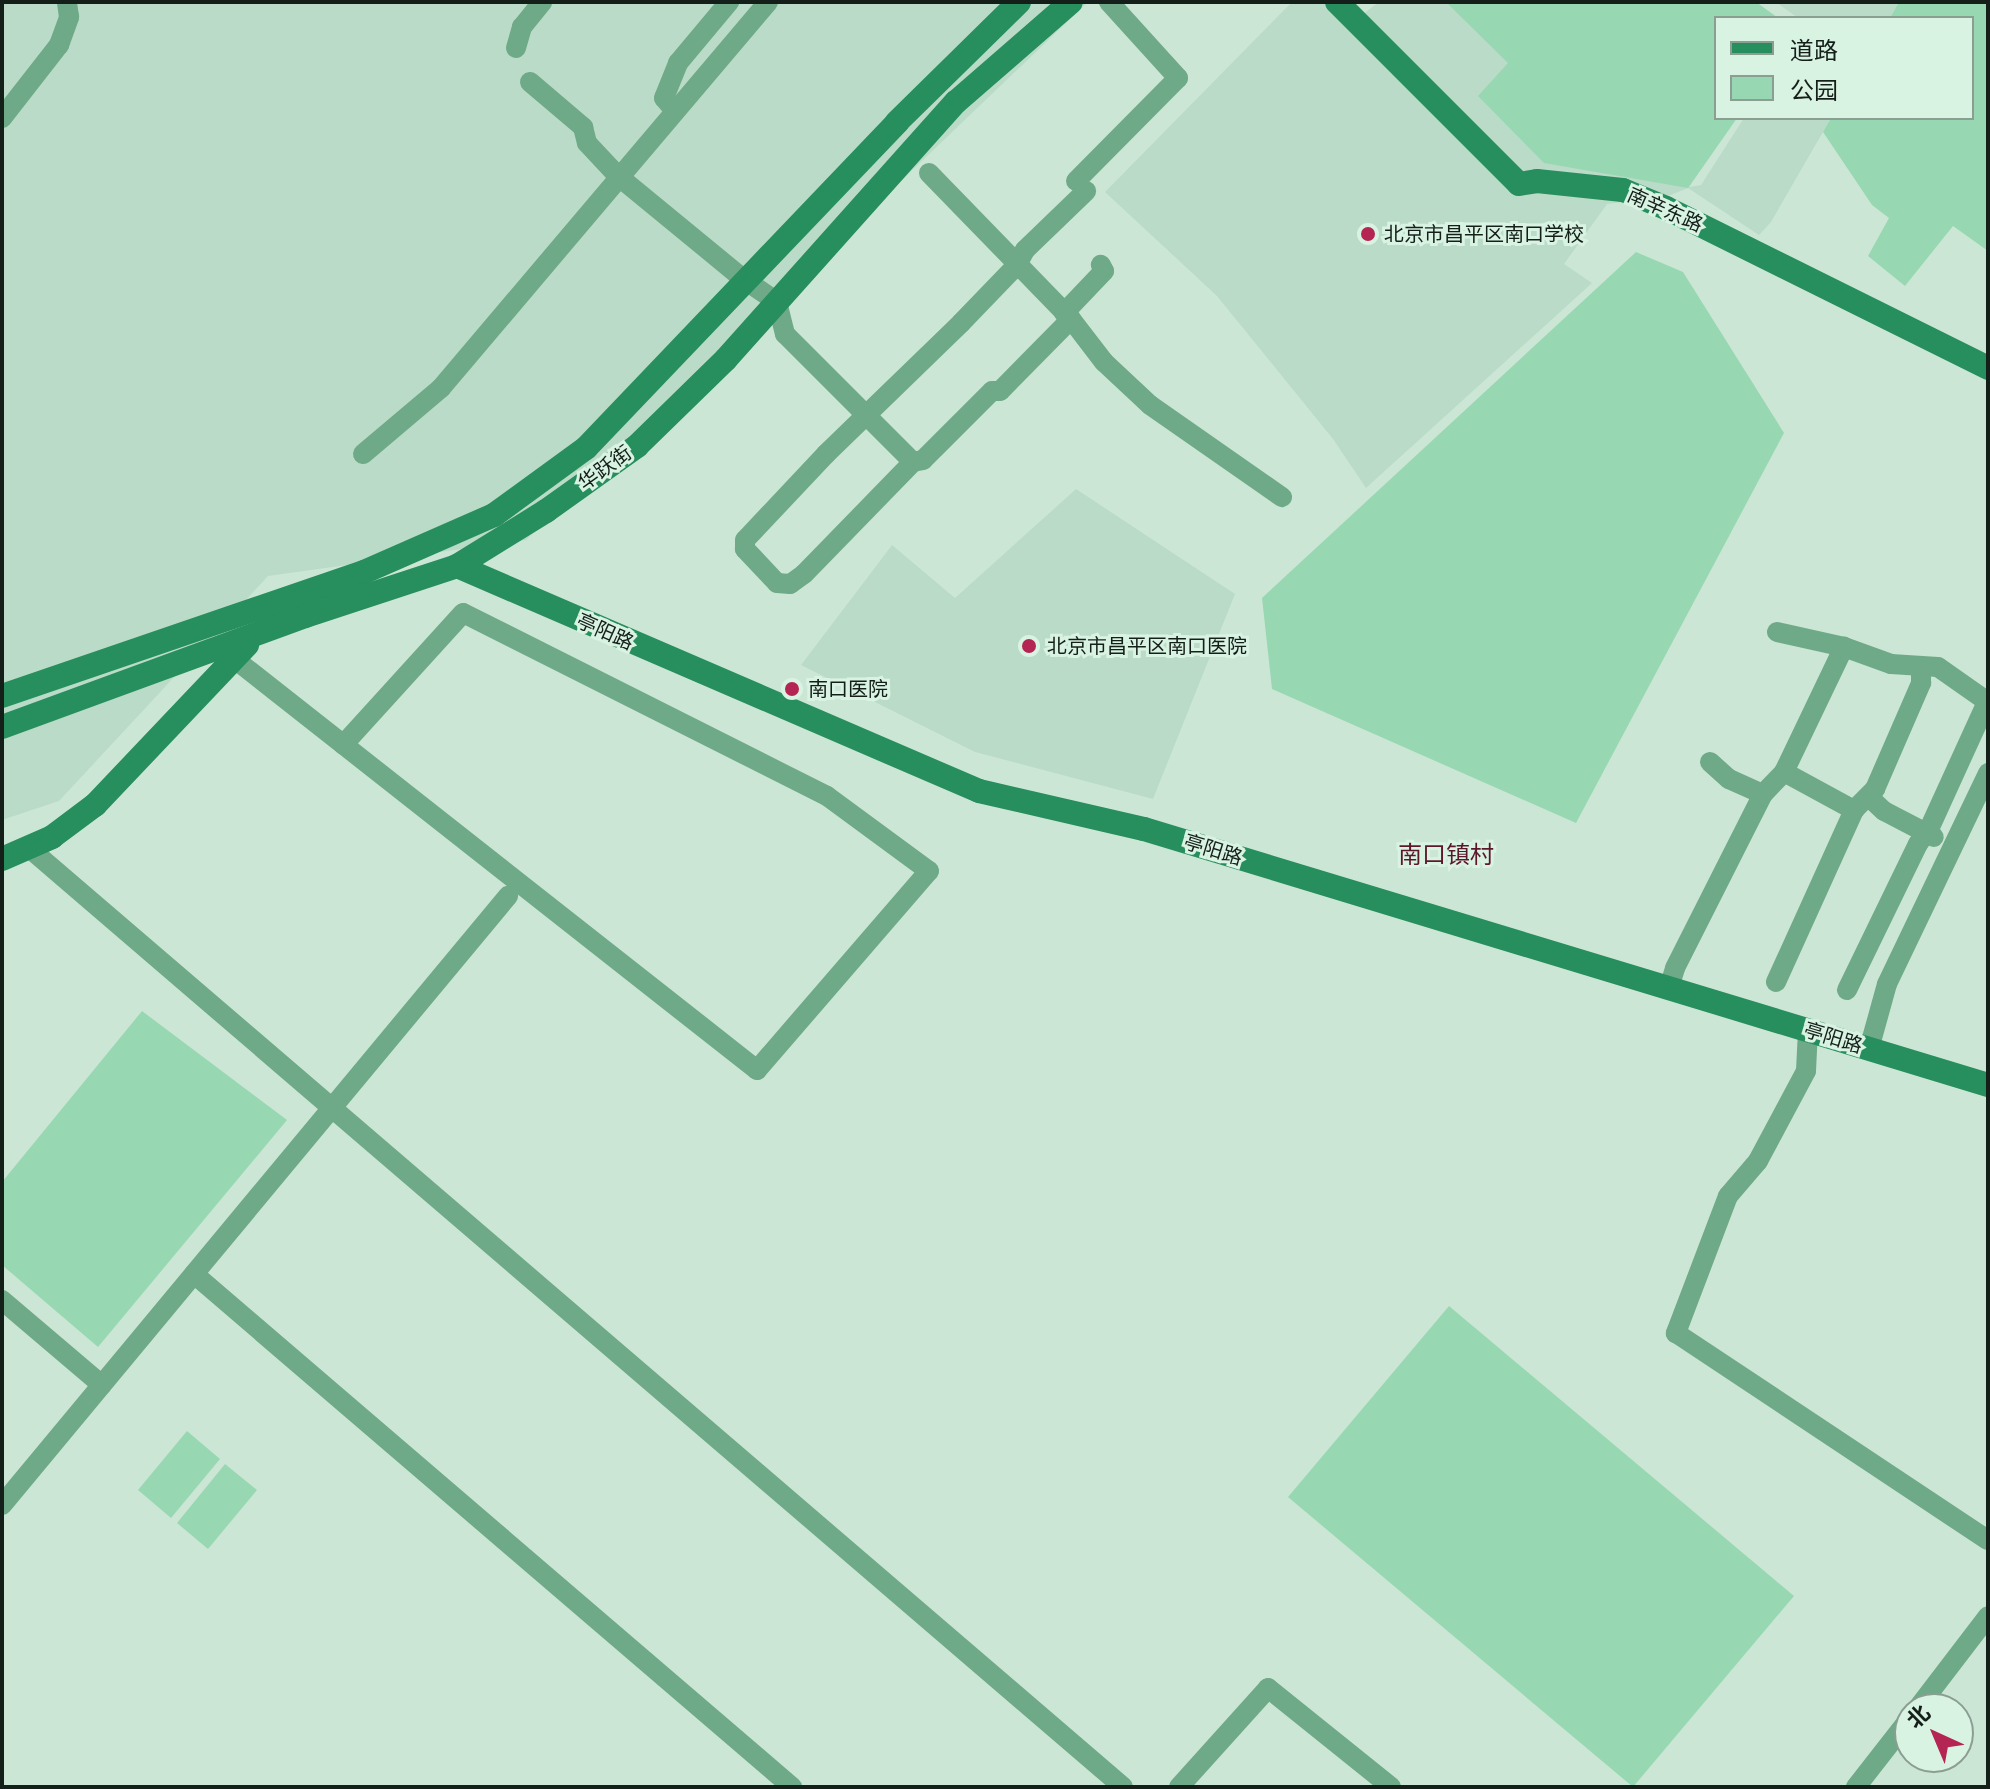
<!DOCTYPE html>
<meta charset="utf-8">
<style>
body{margin:0}
#map{position:relative;width:1990px;height:1789px;overflow:hidden;background:#cce6d6;font-family:"DejaVu Sans","Noto Sans SC",sans-serif}
div>[style]{position:absolute}
.built>*{inset:0;background:#badbc7}
.green>*{inset:0;background:#97d8b2}
.street>*{height:20px;margin:-10px;padding:0 10px;transform-origin:10px;border-radius:10px;background:#6faa88}
.secondary>*{height:24px;margin:-12px;padding:0 12px;transform-origin:12px;border-radius:12px;background:#278e5e}
.dots>*{width:22px;height:22px;translate:-50% -50%;box-sizing:border-box;border:4px solid #d9f3e3;border-radius:50%}
span{translate:-50% -50%;white-space:nowrap;text-align:center;line-height:1.15;-webkit-text-stroke:6px #d9f3e3;paint-order:stroke}
.street-label{font-size:20px;color:#151f19}
.poi-label{font-size:20px;color:#151f19}
.left{translate:0 -50%;text-align:left}
.quarter-label{font-size:24px;color:#5c172a}
.frame{position:absolute;inset:0;border:4px solid #151f19;pointer-events:none}
.legend{position:absolute;left:1714px;top:16px;width:260px;height:104px;box-sizing:border-box;background:#d9f3e3;border:2px solid #8b9e92;margin:0;padding:10px 14px;list-style:none;font-size:24px;color:#151f19}
.legend li{display:flex;align-items:center;gap:16px;height:40px}
.legend b{width:40px;border:2px solid #8b9e92}
.north{position:absolute;left:1894px;top:1693px;width:80px;height:80px;box-sizing:border-box;background:#d9f3e3;border:2px solid #8b9e92;border-radius:50%;rotate:316deg;font-size:22px;font-weight:700;line-height:32px;text-align:center;color:#151f19}
.north::after{content:'';display:block;margin:auto;width:28px;height:36px;background:#b52553;clip-path:polygon(50% 0,100% 100%,50% 72%,0 100%)}
</style>
<div id="map">
<div class="built">
<div style="clip-path:polygon(2px 2px,1088px 2px,526px 540px,268px 576px,59px 801px,2px 820px)"></div>
<div style="clip-path:polygon(1292px 2px,1323px 2px,1362px 15px,1379px 2px,1756px 2px,1778px 18px,1716px 18px,1716px 118px,1737px 118px,1689px 187px,1701px 185px,1744px 118px,1831px 118px,1771px 222px,1759px 235px,1688px 188px,1668px 196px,1607px 204px,1564px 264px,1592px 283px,1366px 488px,1333px 439px,1217px 296px,1105px 192px)"></div>
<div style="clip-path:polygon(1776px 2px,1899px 2px,1890px 18px,1798px 18px)"></div>
<div style="clip-path:polygon(1076px 489px,1235px 594px,1153px 799px,975px 752px,801px 665px,892px 545px,955px 598px)"></div>
</div>
<div class="green">
<div style="clip-path:polygon(1446px 2px,1756px 2px,1778px 18px,1716px 18px,1716px 118px,1737px 118px,1688px 188px,1544px 163px,1478px 96px,1508px 63px)"></div>
<div style="clip-path:polygon(1899px 2px,1988px 2px,1988px 251px,1953px 226px,1905px 286px,1868px 256px,1889px 218px,1872px 205px,1823px 132px,1831px 118px,1972px 118px,1972px 18px,1890px 18px)"></div>
<div style="clip-path:polygon(1636px 252px,1683px 272px,1784px 433px,1576px 823px,1272px 689px,1262px 598px)"></div>
<div style="clip-path:polygon(142px 1011px,287px 1120px,98px 1347px,2px 1265px,2px 1182px)"></div>
<div style="clip-path:polygon(1449px 1306px,1794px 1596px,1633px 1787px,1288px 1497px)"></div>
<div style="clip-path:polygon(187px 1431px,220px 1459px,171px 1518px,138px 1490px)"></div>
<div style="clip-path:polygon(225px 1464px,257px 1490px,208px 1549px,177px 1523px)"></div>
</div>
<div class="street">
<div style="left:516px;top:48px;width:22px;rotate:-74deg"></div>
<div style="left:522px;top:27px;width:32px;rotate:-51deg"></div>
<div style="left:530px;top:82px;width:70px;rotate:40.3deg"></div>
<div style="left:583px;top:127px;width:16px;rotate:76deg"></div>
<div style="left:587px;top:143px;width:45px;rotate:46.8deg"></div>
<div style="left:618px;top:176px;width:161px;rotate:39.4deg"></div>
<div style="left:742px;top:278px;width:42px;rotate:34.4deg"></div>
<div style="left:777px;top:302px;width:33px;rotate:76deg"></div>
<div style="left:785px;top:334px;width:181px;rotate:45deg"></div>
<div style="left:675px;top:111px;width:17px;rotate:-130deg"></div>
<div style="left:664px;top:98px;width:38px;rotate:-68deg"></div>
<div style="left:678px;top:63px;width:80px;rotate:-50.1deg"></div>
<div style="left:2px;top:118px;width:93px;rotate:-52deg"></div>
<div style="left:59px;top:45px;width:30px;rotate:-70deg"></div>
<div style="left:69px;top:17px;width:15px;rotate:-98deg"></div>
<div style="left:929px;top:173px;width:204px;rotate:45.8deg"></div>
<div style="left:1071px;top:319px;width:54px;rotate:52.5deg"></div>
<div style="left:1104px;top:362px;width:63px;rotate:43.1deg"></div>
<div style="left:1150px;top:405px;width:161px;rotate:34.9deg"></div>
<div style="left:1076px;top:181px;width:145px;rotate:-45.3deg"></div>
<div style="left:1178px;top:78px;width:103px;rotate:-132.2deg"></div>
<div style="left:1064px;top:313px;width:58px;rotate:-46.4deg"></div>
<div style="left:1104px;top:271px;width:7px;rotate:-117deg"></div>
<div style="left:1071px;top:319px;width:101px;rotate:134.6deg"></div>
<div style="left:1000px;top:391px;width:8px;rotate:180deg"></div>
<div style="left:992px;top:391px;width:98px;rotate:135deg"></div>
<div style="left:923px;top:460px;width:10px;rotate:169deg"></div>
<div style="left:913px;top:462px;width:156px;rotate:134.2deg"></div>
<div style="left:804px;top:574px;width:17px;rotate:144deg"></div>
<div style="left:790px;top:584px;width:13px;rotate:-176deg"></div>
<div style="left:777px;top:583px;width:47px;rotate:-133.3deg"></div>
<div style="left:745px;top:549px;width:9px;rotate:-90deg"></div>
<div style="left:745px;top:540px;width:118px;rotate:-46.7deg"></div>
<div style="left:826px;top:454px;width:188px;rotate:-44.1deg"></div>
<div style="left:961px;top:323px;width:81px;rotate:-46deg"></div>
<div style="left:1017px;top:265px;width:17px;rotate:-62deg"></div>
<div style="left:1025px;top:250px;width:85px;rotate:-44deg"></div>
<div style="left:363px;top:454px;width:102px;rotate:-40.2deg"></div>
<div style="left:441px;top:388px;width:506px;rotate:-49.73deg"></div>
<div style="left:1777px;top:632px;width:69px;rotate:12.6deg"></div>
<div style="left:1844px;top:647px;width:50px;rotate:19.9deg"></div>
<div style="left:1891px;top:664px;width:47px;rotate:3.7deg"></div>
<div style="left:1938px;top:667px;width:61px;rotate:35deg"></div>
<div style="left:232px;top:657px;width:668px;rotate:38.19deg"></div>
<div style="left:757px;top:1070px;width:263px;rotate:-49.2deg"></div>
<div style="left:929px;top:871px;width:127px;rotate:-143.7deg"></div>
<div style="left:827px;top:796px;width:407px;rotate:-153.3deg"></div>
<div style="left:463px;top:613px;width:178px;rotate:132.3deg"></div>
<div style="left:1710px;top:762px;width:25px;rotate:42deg"></div>
<div style="left:1729px;top:779px;width:37px;rotate:24deg"></div>
<div style="left:1784px;top:772px;width:80px;rotate:28.5deg"></div>
<div style="left:1870px;top:798px;width:19px;rotate:43deg"></div>
<div style="left:1884px;top:811px;width:56px;rotate:27.5deg"></div>
<div style="left:28px;top:847px;width:1443px;rotate:40.64deg"></div>
<div style="left:1776px;top:982px;width:189px;rotate:-65.6deg"></div>
<div style="left:1854px;top:810px;width:30px;rotate:-45deg"></div>
<div style="left:1875px;top:789px;width:116px;rotate:-66.5deg"></div>
<div style="left:1921px;top:683px;width:15px;rotate:-90deg"></div>
<div style="left:1669px;top:988px;width:21px;rotate:-73deg"></div>
<div style="left:1675px;top:968px;width:195px;rotate:-63.2deg"></div>
<div style="left:1763px;top:794px;width:30px;rotate:-46deg"></div>
<div style="left:1784px;top:772px;width:139px;rotate:-64.4deg"></div>
<div style="left:1847px;top:990px;width:162px;rotate:-64.1deg"></div>
<div style="left:1918px;top:844px;width:21px;rotate:-55deg"></div>
<div style="left:1930px;top:827px;width:137px;rotate:-65.5deg"></div>
<div style="left:1808px;top:1030px;width:41px;rotate:92.8deg"></div>
<div style="left:1806px;top:1071px;width:102px;rotate:118.1deg"></div>
<div style="left:1758px;top:1161px;width:46px;rotate:130.6deg"></div>
<div style="left:1728px;top:1196px;width:147px;rotate:110.8deg"></div>
<div style="left:1676px;top:1333px;width:374px;rotate:33.6deg"></div>
<div style="left:1869px;top:1049px;width:67px;rotate:-74.5deg"></div>
<div style="left:1887px;top:984px;width:234px;rotate:-64.4deg"></div>
<div style="left:194px;top:1274px;width:788px;rotate:40.62deg"></div>
<div style="left:2px;top:1300px;width:131px;rotate:40.4deg"></div>
<div style="left:2px;top:1505px;width:792px;rotate:-50.28deg"></div>
<div style="left:1917px;top:1709px;width:117px;rotate:-52.6deg"></div>
<div style="left:1179px;top:1787px;width:133px;rotate:-48deg"></div>
<div style="left:1268px;top:1688px;width:158px;rotate:38.8deg"></div>
<div style="left:1856px;top:1787px;width:88px;rotate:-52deg"></div>
</div>
<div class="secondary">
<div style="left:1337px;top:2px;width:257px;rotate:45deg"></div>
<div style="left:1519px;top:184px;width:18px;rotate:-9deg"></div>
<div style="left:1537px;top:181px;width:86px;rotate:6deg"></div>
<div style="left:1623px;top:190px;width:47px;rotate:22.7deg"></div>
<div style="left:1666px;top:208px;width:360px;rotate:26.4deg"></div>
<div style="left:457px;top:566px;width:568px;rotate:23.32deg"></div>
<div style="left:979px;top:791px;width:169px;rotate:13deg"></div>
<div style="left:1144px;top:829px;width:882px;rotate:16.87deg"></div>
<div style="left:2px;top:696px;width:383px;rotate:-18.9deg"></div>
<div style="left:364px;top:572px;width:142px;rotate:-23.7deg"></div>
<div style="left:494px;top:515px;width:114px;rotate:-36.1deg"></div>
<div style="left:586px;top:448px;width:451px;rotate:-46.3deg"></div>
<div style="left:897px;top:122px;width:171px;rotate:-44.5deg"></div>
<div style="left:2px;top:727px;width:323px;rotate:-20.1deg"></div>
<div style="left:305px;top:616px;width:160px;rotate:-18.2deg"></div>
<div style="left:457px;top:566px;width:105px;rotate:-31.7deg"></div>
<div style="left:546px;top:511px;width:112px;rotate:-35.5deg"></div>
<div style="left:637px;top:446px;width:124px;rotate:-44.3deg"></div>
<div style="left:726px;top:359px;width:345px;rotate:-48.2deg"></div>
<div style="left:956px;top:102px;width:152px;rotate:-41deg"></div>
<div style="left:2px;top:859px;width:55px;rotate:-23.7deg"></div>
<div style="left:52px;top:837px;width:54px;rotate:-36.7deg"></div>
<div style="left:95px;top:805px;width:221px;rotate:-46.5deg"></div>
</div>
<div class="dots">
<div style="left:1368px;top:234px;background:#b52553"></div>
<div style="left:1029px;top:646px;background:#b52553"></div>
<div style="left:792px;top:689px;background:#b52553"></div>
</div>
<div class="street-label">
<span style="left:1665px;top:210px;rotate:24deg">南辛东路</span>
<span style="left:605px;top:468px;rotate:-36deg">华跃街</span>
<span style="left:605px;top:632px;rotate:24deg">亭阳路</span>
<span style="left:1213px;top:850px;rotate:17deg">亭阳路</span>
<span style="left:1833px;top:1038px;rotate:17deg">亭阳路</span>
</div>
<div class="poi-label">
<span class="left" style="left:1384px;top:234px">北京市昌平区南口学校</span>
<span class="left" style="left:1047px;top:646px">北京市昌平区南口医院</span>
<span class="left" style="left:808px;top:689px">南口医院</span>
</div>
<div class="quarter-label">
<span style="left:1446px;top:856px">南口镇村</span>
</div>
<div class="frame"></div>
<ul class="legend">
<li><b style="height:10px;background:#278e5e"></b>道路</li>
<li><b style="height:22px;background:#97d8b2"></b>公园</li>
</ul>
<div class="north">北</div>
</div>
